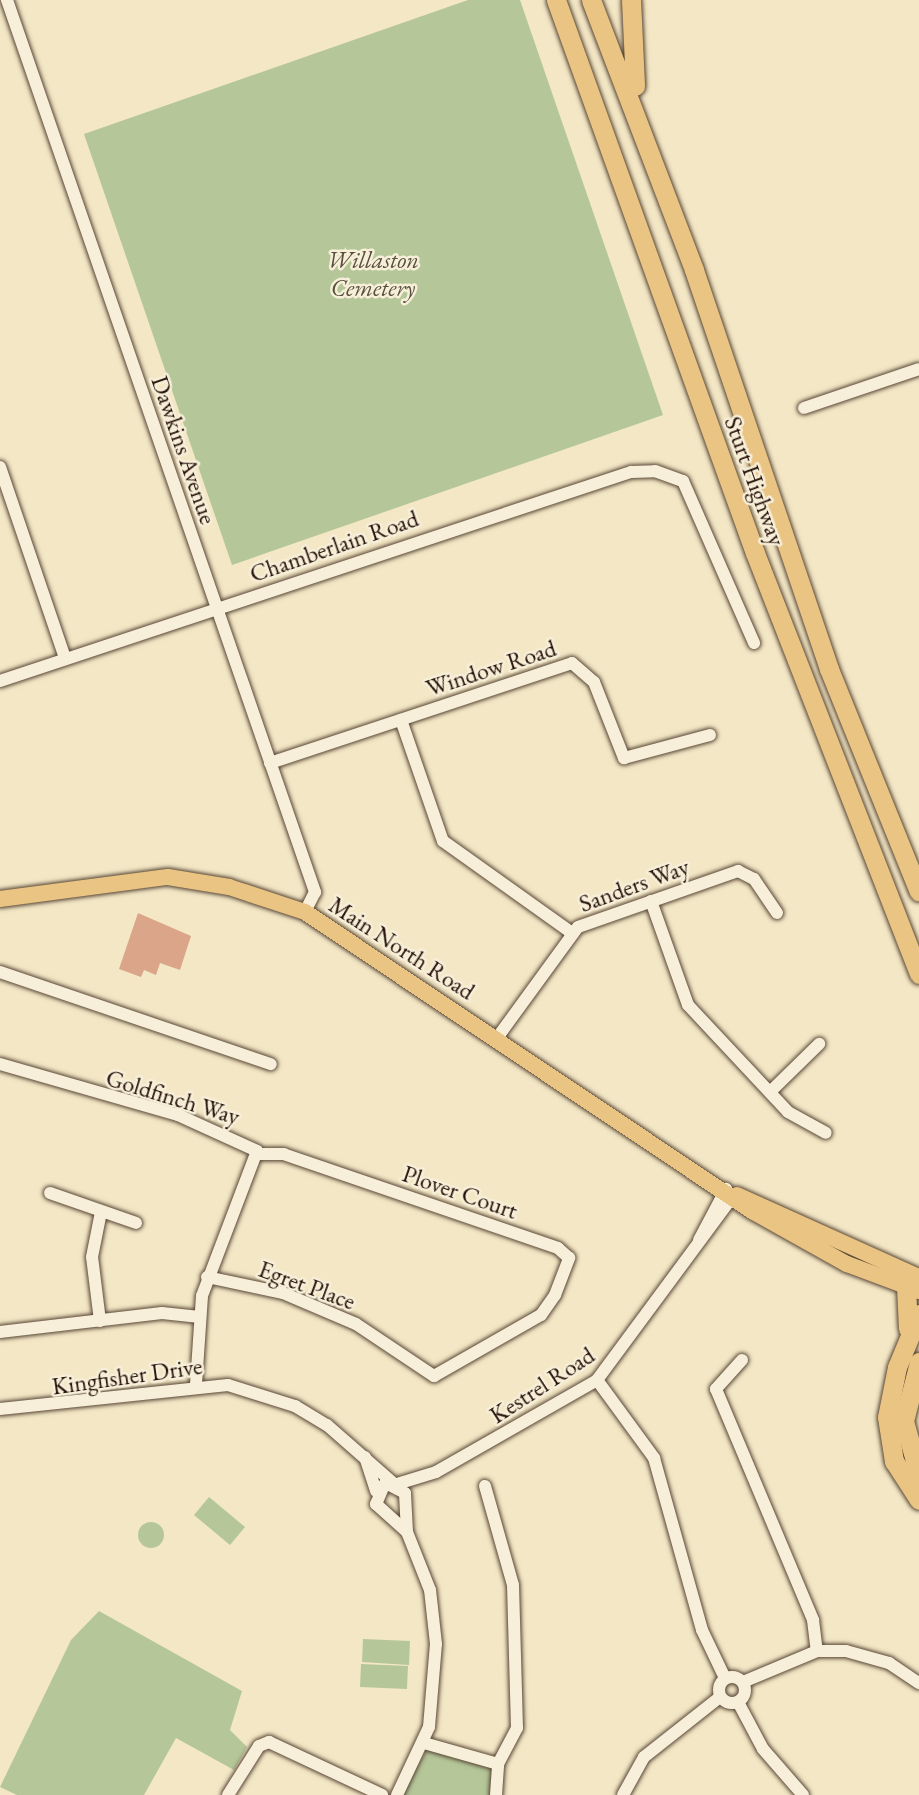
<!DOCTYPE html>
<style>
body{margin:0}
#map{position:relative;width:919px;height:1795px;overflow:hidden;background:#f3e7c5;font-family:"EB Garamond",serif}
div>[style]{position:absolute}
.green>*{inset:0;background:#b5c799}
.round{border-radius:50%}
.building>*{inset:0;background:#daa589}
.roads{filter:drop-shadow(0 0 2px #584636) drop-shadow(0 0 2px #584636)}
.minor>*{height:12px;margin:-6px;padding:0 6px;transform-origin:6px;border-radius:6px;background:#f7efd9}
.minor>.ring{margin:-6px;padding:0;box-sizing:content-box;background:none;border:12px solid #f7efd9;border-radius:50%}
.major>*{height:16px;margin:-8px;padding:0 8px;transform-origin:8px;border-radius:8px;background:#eac482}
.highway>*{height:19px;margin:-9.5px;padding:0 9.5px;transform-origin:9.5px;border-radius:9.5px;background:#eac482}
span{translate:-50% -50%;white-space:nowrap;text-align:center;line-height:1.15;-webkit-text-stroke:5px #f7efd9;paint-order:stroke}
.park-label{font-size:24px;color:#57503a;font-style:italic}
.street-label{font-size:24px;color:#241007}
</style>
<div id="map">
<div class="green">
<div style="clip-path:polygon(468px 0,520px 0,663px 415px,232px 565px,84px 134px)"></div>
<div style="clip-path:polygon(209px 1497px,245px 1527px,230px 1545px,194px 1515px)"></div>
<div class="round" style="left:138px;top:1522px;width:26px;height:26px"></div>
<div style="clip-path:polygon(99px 1611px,242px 1691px,230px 1730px,247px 1747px,234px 1770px,176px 1738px,144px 1795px,17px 1795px,0 1787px,71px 1640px)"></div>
<div style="clip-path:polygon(363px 1639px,410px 1641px,409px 1665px,362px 1662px)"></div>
<div style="clip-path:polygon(361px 1664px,408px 1666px,407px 1689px,360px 1687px)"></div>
<div style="clip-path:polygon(427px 1749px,496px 1768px,492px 1795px,402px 1795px)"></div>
</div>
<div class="building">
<div style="clip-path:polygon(138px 913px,191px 936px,180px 970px,160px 963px,156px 975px,144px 970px,141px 977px,119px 969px)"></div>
</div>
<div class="roads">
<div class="minor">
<div style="left:7px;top:0;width:944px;rotate:70.95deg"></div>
<div style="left:315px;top:892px;width:22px;rotate:117deg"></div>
<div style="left:804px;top:408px;width:121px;rotate:-18.7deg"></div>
<div style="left:0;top:467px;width:202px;rotate:71.2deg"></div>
<div style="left:0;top:681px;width:665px;rotate:-18.33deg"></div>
<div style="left:631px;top:472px;width:24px;rotate:-2deg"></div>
<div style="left:655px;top:471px;width:30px;rotate:20deg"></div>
<div style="left:683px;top:481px;width:177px;rotate:66.3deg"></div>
<div style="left:401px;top:720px;width:128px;rotate:70.9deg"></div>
<div style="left:443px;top:841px;width:155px;rotate:35.5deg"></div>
<div style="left:270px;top:763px;width:318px;rotate:-18.3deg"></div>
<div style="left:572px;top:663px;width:29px;rotate:41deg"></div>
<div style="left:594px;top:682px;width:82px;rotate:68.5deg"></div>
<div style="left:624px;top:758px;width:89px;rotate:-15deg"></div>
<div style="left:651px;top:901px;width:110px;rotate:70.4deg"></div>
<div style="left:688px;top:1005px;width:146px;rotate:46.9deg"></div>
<div style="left:788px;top:1112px;width:43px;rotate:28.9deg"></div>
<div style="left:0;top:972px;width:286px;rotate:18.8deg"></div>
<div style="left:497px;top:1038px;width:137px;rotate:-53.9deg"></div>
<div style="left:578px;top:927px;width:170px;rotate:-19.3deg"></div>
<div style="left:738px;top:871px;width:18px;rotate:27deg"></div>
<div style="left:754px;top:879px;width:41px;rotate:55.9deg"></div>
<div style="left:0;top:1064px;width:185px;rotate:16deg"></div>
<div style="left:178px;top:1115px;width:87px;rotate:24.5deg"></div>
<div style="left:257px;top:1151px;width:155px;rotate:110.8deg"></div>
<div style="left:202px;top:1296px;width:89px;rotate:93.9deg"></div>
<div style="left:770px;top:1092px;width:69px;rotate:-44.4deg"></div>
<div style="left:50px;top:1193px;width:91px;rotate:19.2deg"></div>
<div style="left:699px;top:1240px;width:58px;rotate:-62.1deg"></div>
<div style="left:207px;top:1277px;width:78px;rotate:11.9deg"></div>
<div style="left:283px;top:1293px;width:79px;rotate:23deg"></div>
<div style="left:356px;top:1324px;width:94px;rotate:33.7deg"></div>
<div style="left:434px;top:1376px;width:123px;rotate:-29.7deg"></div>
<div style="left:541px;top:1315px;width:24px;rotate:-55deg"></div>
<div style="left:555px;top:1295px;width:40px;rotate:-69deg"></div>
<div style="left:569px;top:1258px;width:15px;rotate:-138deg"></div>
<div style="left:558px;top:1248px;width:290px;rotate:-161.1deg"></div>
<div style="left:284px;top:1154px;width:26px;rotate:180deg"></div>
<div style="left:100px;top:1321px;width:64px;rotate:-97.1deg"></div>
<div style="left:92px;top:1257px;width:46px;rotate:-78.7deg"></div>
<div style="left:0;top:1332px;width:163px;rotate:-6.7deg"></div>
<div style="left:162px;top:1313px;width:38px;rotate:6deg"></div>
<div style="left:742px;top:1360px;width:39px;rotate:132deg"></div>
<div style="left:716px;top:1389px;width:251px;rotate:67.2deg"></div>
<div style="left:813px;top:1620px;width:31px;rotate:83deg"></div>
<div style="left:597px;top:1380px;width:97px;rotate:53.8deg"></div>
<div style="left:654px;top:1458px;width:179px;rotate:74.4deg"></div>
<div style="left:702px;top:1630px;width:53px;rotate:64.4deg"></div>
<div style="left:0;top:1409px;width:229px;rotate:-6deg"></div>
<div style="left:228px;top:1385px;width:70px;rotate:17.4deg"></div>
<div style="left:295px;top:1406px;width:37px;rotate:31deg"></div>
<div style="left:327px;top:1425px;width:86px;rotate:41.2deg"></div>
<div style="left:365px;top:1457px;width:36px;rotate:72deg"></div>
<div style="left:397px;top:1484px;width:41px;rotate:-17.1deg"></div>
<div style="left:436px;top:1472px;width:185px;rotate:-29.7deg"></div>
<div style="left:597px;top:1380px;width:230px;rotate:-53.5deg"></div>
<div class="ring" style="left:719px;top:1677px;width:14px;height:14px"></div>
<div style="left:743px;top:1682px;width:80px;rotate:-22.7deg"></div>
<div style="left:817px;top:1651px;width:29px"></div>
<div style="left:846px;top:1651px;width:45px;rotate:15.6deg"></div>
<div style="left:889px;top:1663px;width:36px;rotate:34deg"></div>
<div style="left:738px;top:1702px;width:53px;rotate:62deg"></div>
<div style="left:763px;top:1749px;width:61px;rotate:49deg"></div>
<div style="left:424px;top:1743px;width:77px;rotate:15.8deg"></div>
<div style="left:498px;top:1764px;width:41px;rotate:-62.2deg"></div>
<div style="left:517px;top:1728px;width:143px;rotate:-91.6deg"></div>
<div style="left:513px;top:1585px;width:103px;rotate:-105.8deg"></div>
<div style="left:228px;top:1795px;width:58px;rotate:-57.7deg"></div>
<div style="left:259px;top:1746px;width:11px;rotate:-22deg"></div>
<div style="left:269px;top:1742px;width:125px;rotate:25.1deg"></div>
<div style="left:397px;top:1795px;width:75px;rotate:-64.8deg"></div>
<div style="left:429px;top:1727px;width:83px;rotate:-85.2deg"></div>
<div style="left:436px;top:1644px;width:54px;rotate:-96.3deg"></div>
<div style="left:430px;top:1590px;width:62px;rotate:-111.6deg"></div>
<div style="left:407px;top:1532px;width:39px;rotate:-93deg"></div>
<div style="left:405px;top:1493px;width:22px;rotate:-153deg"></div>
<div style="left:385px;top:1483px;width:23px;rotate:113deg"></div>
<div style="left:376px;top:1504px;width:42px;rotate:42.1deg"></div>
<div style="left:496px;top:1795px;width:31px;rotate:-86deg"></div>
<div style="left:623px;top:1795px;width:43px;rotate:-61.1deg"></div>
<div style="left:644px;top:1757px;width:97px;rotate:-38.3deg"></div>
</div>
<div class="major">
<div style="left:0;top:899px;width:169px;rotate:-7.5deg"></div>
<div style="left:168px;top:877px;width:62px;rotate:9.3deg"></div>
<div style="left:229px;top:887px;width:80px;rotate:18.2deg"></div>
<div style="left:305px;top:912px;width:538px;rotate:33.78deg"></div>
<div style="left:752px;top:1211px;width:109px;rotate:29.2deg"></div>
<div style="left:847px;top:1264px;width:77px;rotate:20.6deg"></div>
<div style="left:737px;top:1195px;width:200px;rotate:24.3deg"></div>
</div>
<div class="highway">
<div style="left:556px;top:0;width:588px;rotate:70.21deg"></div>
<div style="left:755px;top:553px;width:452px;rotate:68.7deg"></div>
<div style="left:591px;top:0;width:289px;rotate:69.1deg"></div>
<div style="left:694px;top:270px;width:421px;rotate:71.3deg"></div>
<div style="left:829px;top:669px;width:240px;rotate:68deg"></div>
<div style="left:631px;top:0;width:86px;rotate:87.3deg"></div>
<div style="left:906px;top:1286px;width:42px;rotate:87.3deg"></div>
<div style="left:919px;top:1314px;width:57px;rotate:112.5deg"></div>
<div style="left:897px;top:1367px;width:51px;rotate:101.3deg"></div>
<div style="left:887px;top:1417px;width:45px;rotate:81deg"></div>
<div style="left:894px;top:1461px;width:46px;rotate:57.3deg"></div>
<div style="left:919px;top:1362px;width:61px;rotate:104.3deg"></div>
<div style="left:904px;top:1421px;width:56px;rotate:74.5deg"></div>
</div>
</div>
<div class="park-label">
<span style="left:373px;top:274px">Willaston<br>Cemetery</span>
</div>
<div class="street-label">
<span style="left:184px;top:450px;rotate:71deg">Dawkins Avenue</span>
<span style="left:755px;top:481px;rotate:70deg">Sturt Highway</span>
<span style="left:334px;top:546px;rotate:-19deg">Chamberlain Road</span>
<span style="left:491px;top:668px;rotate:-18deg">Window Road</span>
<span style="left:634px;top:885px;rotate:-20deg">Sanders Way</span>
<span style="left:402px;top:948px;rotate:33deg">Main North Road</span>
<span style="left:173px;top:1097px;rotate:17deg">Goldfinch Way</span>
<span style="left:460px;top:1192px;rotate:19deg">Plover Court</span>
<span style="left:307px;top:1285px;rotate:20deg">Egret Place</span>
<span style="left:127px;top:1376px;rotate:-8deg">Kingfisher Drive</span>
<span style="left:542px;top:1385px;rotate:-33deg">Kestrel Road</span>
</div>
</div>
